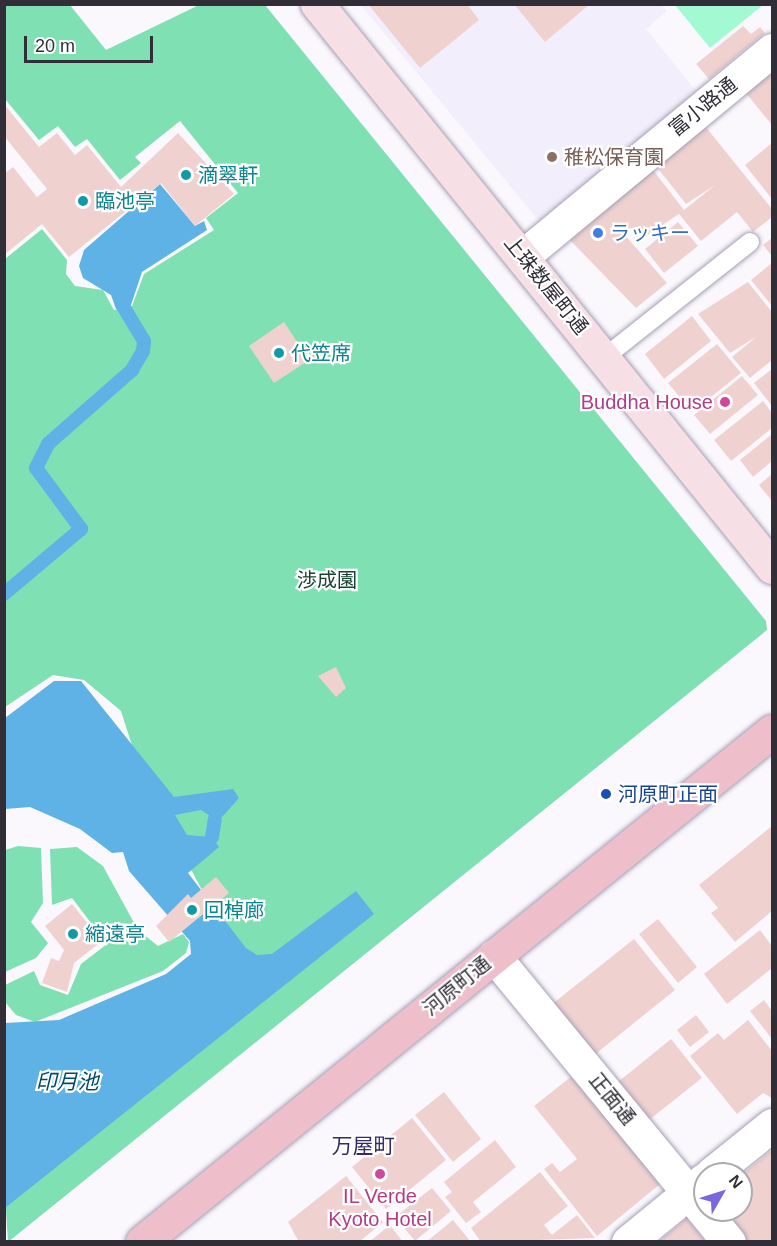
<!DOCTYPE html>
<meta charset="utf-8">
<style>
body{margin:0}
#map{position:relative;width:777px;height:1246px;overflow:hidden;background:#faf8fd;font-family:Arial,"Noto Sans JP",sans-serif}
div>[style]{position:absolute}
.built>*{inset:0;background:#f2eefb}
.green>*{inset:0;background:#a3fad2}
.forest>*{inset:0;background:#7fe0b4}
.water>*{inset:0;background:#5eb2e6}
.stream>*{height:14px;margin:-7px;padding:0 7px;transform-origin:7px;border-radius:7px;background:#5eb2e6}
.building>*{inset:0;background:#efd2d0}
.roads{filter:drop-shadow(0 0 2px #a59fb5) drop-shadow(0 0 2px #a59fb5)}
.lane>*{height:18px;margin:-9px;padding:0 9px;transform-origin:9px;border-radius:9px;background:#fff}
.street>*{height:33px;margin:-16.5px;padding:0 16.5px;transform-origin:16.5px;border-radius:16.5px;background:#fff}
.secondary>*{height:33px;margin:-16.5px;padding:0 16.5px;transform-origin:16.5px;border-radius:16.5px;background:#f6dfe5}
.primary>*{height:33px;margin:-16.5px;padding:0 16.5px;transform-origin:16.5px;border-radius:16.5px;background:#eebfcb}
.dots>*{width:16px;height:16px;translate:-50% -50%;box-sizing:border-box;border:3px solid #fff;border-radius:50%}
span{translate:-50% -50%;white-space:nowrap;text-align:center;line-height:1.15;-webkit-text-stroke:4.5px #fff;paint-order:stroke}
.street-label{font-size:20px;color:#312e37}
.education-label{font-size:20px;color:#785e54}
.left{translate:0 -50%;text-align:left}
.culture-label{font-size:20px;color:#0d838f}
.shop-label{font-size:20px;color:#366cbe}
.hotel-label{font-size:20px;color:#b23c85}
.right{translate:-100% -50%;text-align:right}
.park-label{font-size:20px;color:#194331}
.transit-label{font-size:20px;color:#164399}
.water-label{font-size:21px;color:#024a6c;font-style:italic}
.neighbourhood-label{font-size:21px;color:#332b66}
.frame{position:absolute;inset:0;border:6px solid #312e37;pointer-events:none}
.north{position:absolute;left:693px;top:1162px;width:60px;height:60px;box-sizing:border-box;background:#fff;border:2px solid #adabaf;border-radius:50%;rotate:51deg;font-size:16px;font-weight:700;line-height:24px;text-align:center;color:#312e37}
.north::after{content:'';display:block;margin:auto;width:21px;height:27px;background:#7967e2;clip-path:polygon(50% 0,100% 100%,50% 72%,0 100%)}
.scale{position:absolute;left:24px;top:36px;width:129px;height:27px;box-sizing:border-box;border:3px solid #312e37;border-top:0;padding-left:8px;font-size:18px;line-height:21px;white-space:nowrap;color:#312e37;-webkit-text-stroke:4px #fff;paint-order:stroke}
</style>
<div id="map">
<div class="built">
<div style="clip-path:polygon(361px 5px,661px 5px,667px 11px,646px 29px,697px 92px,539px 221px)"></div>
</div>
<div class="green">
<div style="clip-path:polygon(675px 5px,763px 5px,710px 48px)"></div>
</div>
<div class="forest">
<div style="clip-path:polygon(5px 5px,70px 5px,106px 50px,199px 5px,265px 5px,766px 621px,767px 630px,8px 1242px,5px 1195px,246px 972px,143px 780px,121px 711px,84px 680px,53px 675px,5px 707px,5px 259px,42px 229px,67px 260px,66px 274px,75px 286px,103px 290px,114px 310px,132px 306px,144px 274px,214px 230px,206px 218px,238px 193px,180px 121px,135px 157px,141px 163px,120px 180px,87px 139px,75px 147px,58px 126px,39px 140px,5px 99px)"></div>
<div style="clip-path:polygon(18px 846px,41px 848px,43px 903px,31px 922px,48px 943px,36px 958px,5px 972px,5px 850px)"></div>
<div style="clip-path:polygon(77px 847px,103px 866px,138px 930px,158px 946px,183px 934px,189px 942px,186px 953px,163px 971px,35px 1022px,16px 1015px,5px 1002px,5px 985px,34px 971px,40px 985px,68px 995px,81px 964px,107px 944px,72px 898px,52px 905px,50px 849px)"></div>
</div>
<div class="water">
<div style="clip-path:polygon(160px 184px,195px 226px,204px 221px,207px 230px,142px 272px,131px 305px,116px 309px,111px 295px,83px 278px,79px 266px,84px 250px)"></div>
<div style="clip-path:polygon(54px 681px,81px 681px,174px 797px,233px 789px,239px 798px,222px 817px,215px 819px,201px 810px,175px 815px,187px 835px,212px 837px,219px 847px,188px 873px,246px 948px,257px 955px,272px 954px,356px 891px,374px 914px,5px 1208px,5px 1023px,59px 1020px,166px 974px,191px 954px,190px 941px,129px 871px,123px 852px,112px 853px,80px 829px,30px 807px,5px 809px,5px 718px)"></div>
</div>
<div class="stream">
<div style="left:4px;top:594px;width:101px;rotate:-40.2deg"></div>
<div style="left:81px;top:529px;width:76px;rotate:-126.4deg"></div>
<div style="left:36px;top:468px;width:28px;rotate:-63deg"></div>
<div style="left:49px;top:443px;width:111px;rotate:-41.3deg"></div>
<div style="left:132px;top:370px;width:22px;rotate:-60deg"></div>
<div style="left:143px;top:351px;width:10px;rotate:-84deg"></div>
<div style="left:144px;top:341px;width:41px;rotate:-121deg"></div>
<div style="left:212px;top:837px;width:18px;rotate:-81deg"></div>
</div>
<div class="building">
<div style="clip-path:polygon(368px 4px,467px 4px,479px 20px,420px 68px)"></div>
<div style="clip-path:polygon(514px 4px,590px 4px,545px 42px)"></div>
<div style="clip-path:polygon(743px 26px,751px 34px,760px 27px,765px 33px,709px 79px,696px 64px)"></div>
<div style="clip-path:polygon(772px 69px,772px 125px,745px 92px)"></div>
<div style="clip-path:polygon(4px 104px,39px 147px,57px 133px,75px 155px,87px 145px,121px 187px,178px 133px,234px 194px,195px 226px,161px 183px,69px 257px,42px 224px,4px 255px,4px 174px,13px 167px,37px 197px,47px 189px,4px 136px)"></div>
<div style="clip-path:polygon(705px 126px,772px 209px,772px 217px,753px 232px,737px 212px,701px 241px,679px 214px,640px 240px,630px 228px,623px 233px,667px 283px,636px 308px,568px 238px,653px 170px,684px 210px,715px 185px,686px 204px,656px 166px)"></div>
<div style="clip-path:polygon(772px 143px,772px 199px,745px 165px)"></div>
<div style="clip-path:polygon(678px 222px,698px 246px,664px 273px,645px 249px)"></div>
<div style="clip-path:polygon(772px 238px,772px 256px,763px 245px)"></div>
<div style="clip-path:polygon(772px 263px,772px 306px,751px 280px)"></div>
<div style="clip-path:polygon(748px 282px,772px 312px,772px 360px,750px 378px,732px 357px,756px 337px,730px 353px,698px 314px)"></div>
<div style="clip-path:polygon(692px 316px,711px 341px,664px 379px,645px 354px)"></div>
<div style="clip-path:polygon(284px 322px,309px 360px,274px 383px,249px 346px)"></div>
<div style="clip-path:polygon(717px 344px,741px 373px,692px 412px,668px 383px)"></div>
<div style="clip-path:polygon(772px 369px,772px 406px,754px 383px)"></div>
<div style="clip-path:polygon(742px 376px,758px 395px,710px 434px,694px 415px)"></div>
<div style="clip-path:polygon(763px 401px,772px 413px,772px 428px,731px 461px,714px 440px)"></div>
<div style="clip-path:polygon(772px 434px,772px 461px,753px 477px,740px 460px)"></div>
<div style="clip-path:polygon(772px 474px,772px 501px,759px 485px)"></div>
<div style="clip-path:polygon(336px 667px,346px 688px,336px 697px,318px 676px)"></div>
<div style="clip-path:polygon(772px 826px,772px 911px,735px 942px,711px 913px,718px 908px,699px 885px)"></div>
<div style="clip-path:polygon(216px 877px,229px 893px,169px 942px,156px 926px,188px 894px,191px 898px)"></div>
<div style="clip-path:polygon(72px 904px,102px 941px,74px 963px,67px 992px,42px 983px,51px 958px,59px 961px,64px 950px,45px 926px)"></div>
<div style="clip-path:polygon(658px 919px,697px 967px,678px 983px,639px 934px)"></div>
<div style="clip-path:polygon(760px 930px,772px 946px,772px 968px,727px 1004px,704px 974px)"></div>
<div style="clip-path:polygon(634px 939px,675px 990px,593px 1056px,551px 1005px)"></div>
<div style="clip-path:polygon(764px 1000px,772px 1011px,772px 1039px,750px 1011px)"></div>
<div style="clip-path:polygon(696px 1015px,709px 1032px,690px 1047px,677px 1030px)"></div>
<div style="clip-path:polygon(748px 1020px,772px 1051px,772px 1098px,763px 1093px,737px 1114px,690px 1056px,718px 1033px,724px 1040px)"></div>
<div style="clip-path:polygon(671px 1039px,702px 1078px,649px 1120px,618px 1082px)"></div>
<div style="clip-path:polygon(572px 1076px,660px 1184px,597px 1236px,544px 1169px,552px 1163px,560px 1172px,577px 1159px,534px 1106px)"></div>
<div style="clip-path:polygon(444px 1092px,481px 1139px,453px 1162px,415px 1115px)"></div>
<div style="clip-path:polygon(412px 1118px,446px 1160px,386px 1209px,352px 1167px)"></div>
<div style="clip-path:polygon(495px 1140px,516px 1167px,473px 1202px,481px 1212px,466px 1223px,445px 1197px,452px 1192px,444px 1182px)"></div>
<div style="clip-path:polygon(772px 1150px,772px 1242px,739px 1242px,714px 1210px,741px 1210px,741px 1175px)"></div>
<div style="clip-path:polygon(540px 1172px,568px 1206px,544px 1225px,552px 1235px,577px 1215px,595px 1238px,481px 1242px,471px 1228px)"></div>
<div style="clip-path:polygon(346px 1176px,383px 1222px,359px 1242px,299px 1242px,288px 1222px)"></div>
<div style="clip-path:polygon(432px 1188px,451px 1211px,415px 1241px,395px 1217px)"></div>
<div style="clip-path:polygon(687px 1218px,706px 1242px,658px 1242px)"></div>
<div style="clip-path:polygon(453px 1220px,471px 1242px,426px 1242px)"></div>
<div style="clip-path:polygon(390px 1225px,403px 1242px,369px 1242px)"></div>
</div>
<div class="roads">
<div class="lane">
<div style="left:605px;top:357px;width:185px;rotate:-38.4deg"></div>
</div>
<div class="street">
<div style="left:523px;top:256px;width:323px;rotate:-39.6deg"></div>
<div style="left:494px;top:956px;width:370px;rotate:50.6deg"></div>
<div style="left:711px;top:1174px;width:78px;rotate:-38.8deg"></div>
<div style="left:628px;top:1242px;width:99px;rotate:-39.3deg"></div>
</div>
<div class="secondary">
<div style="left:317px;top:4px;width:724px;rotate:51.06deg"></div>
</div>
<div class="primary">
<div style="left:142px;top:1242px;width:811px;rotate:-39.05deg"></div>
</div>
</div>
<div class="dots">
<div style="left:552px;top:157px;background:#8d6e63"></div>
<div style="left:186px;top:175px;background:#0f9aa8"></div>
<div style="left:83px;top:201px;background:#0f9aa8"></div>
<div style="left:598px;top:233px;background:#3f7fe0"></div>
<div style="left:279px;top:353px;background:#0f9aa8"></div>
<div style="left:725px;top:402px;background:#d1479c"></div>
<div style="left:606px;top:794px;background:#1a4fb4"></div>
<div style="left:192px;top:910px;background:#0f9aa8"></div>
<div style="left:73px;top:934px;background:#0f9aa8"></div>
<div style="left:380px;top:1174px;background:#d1479c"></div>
</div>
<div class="street-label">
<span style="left:703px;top:107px;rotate:-39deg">富小路通</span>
<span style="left:546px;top:285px;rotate:51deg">上珠数屋町通</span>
<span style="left:457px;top:986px;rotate:-39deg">河原町通</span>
<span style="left:612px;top:1099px;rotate:51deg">正面通</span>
</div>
<div class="education-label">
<span class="left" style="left:564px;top:157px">稚松保育園</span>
</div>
<div class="culture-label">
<span class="left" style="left:198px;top:175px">滴翠軒</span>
<span class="left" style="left:95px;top:201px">臨池亭</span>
<span class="left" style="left:291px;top:353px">代笠席</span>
<span class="left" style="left:204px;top:910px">回棹廊</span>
<span class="left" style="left:85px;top:934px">縮遠亭</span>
</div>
<div class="shop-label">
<span class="left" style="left:610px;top:233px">ラッキー</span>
</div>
<div class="hotel-label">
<span class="right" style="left:713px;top:402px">Buddha House</span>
<span style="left:380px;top:1208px">IL Verde<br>Kyoto Hotel</span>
</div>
<div class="park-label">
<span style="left:327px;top:580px">渉成園</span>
</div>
<div class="transit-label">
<span class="left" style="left:618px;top:794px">河原町正面</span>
</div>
<div class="water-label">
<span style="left:67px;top:1082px">印月池</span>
</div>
<div class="neighbourhood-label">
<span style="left:363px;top:1146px">万屋町</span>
</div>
<div class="frame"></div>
<div class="north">N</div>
<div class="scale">20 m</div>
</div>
